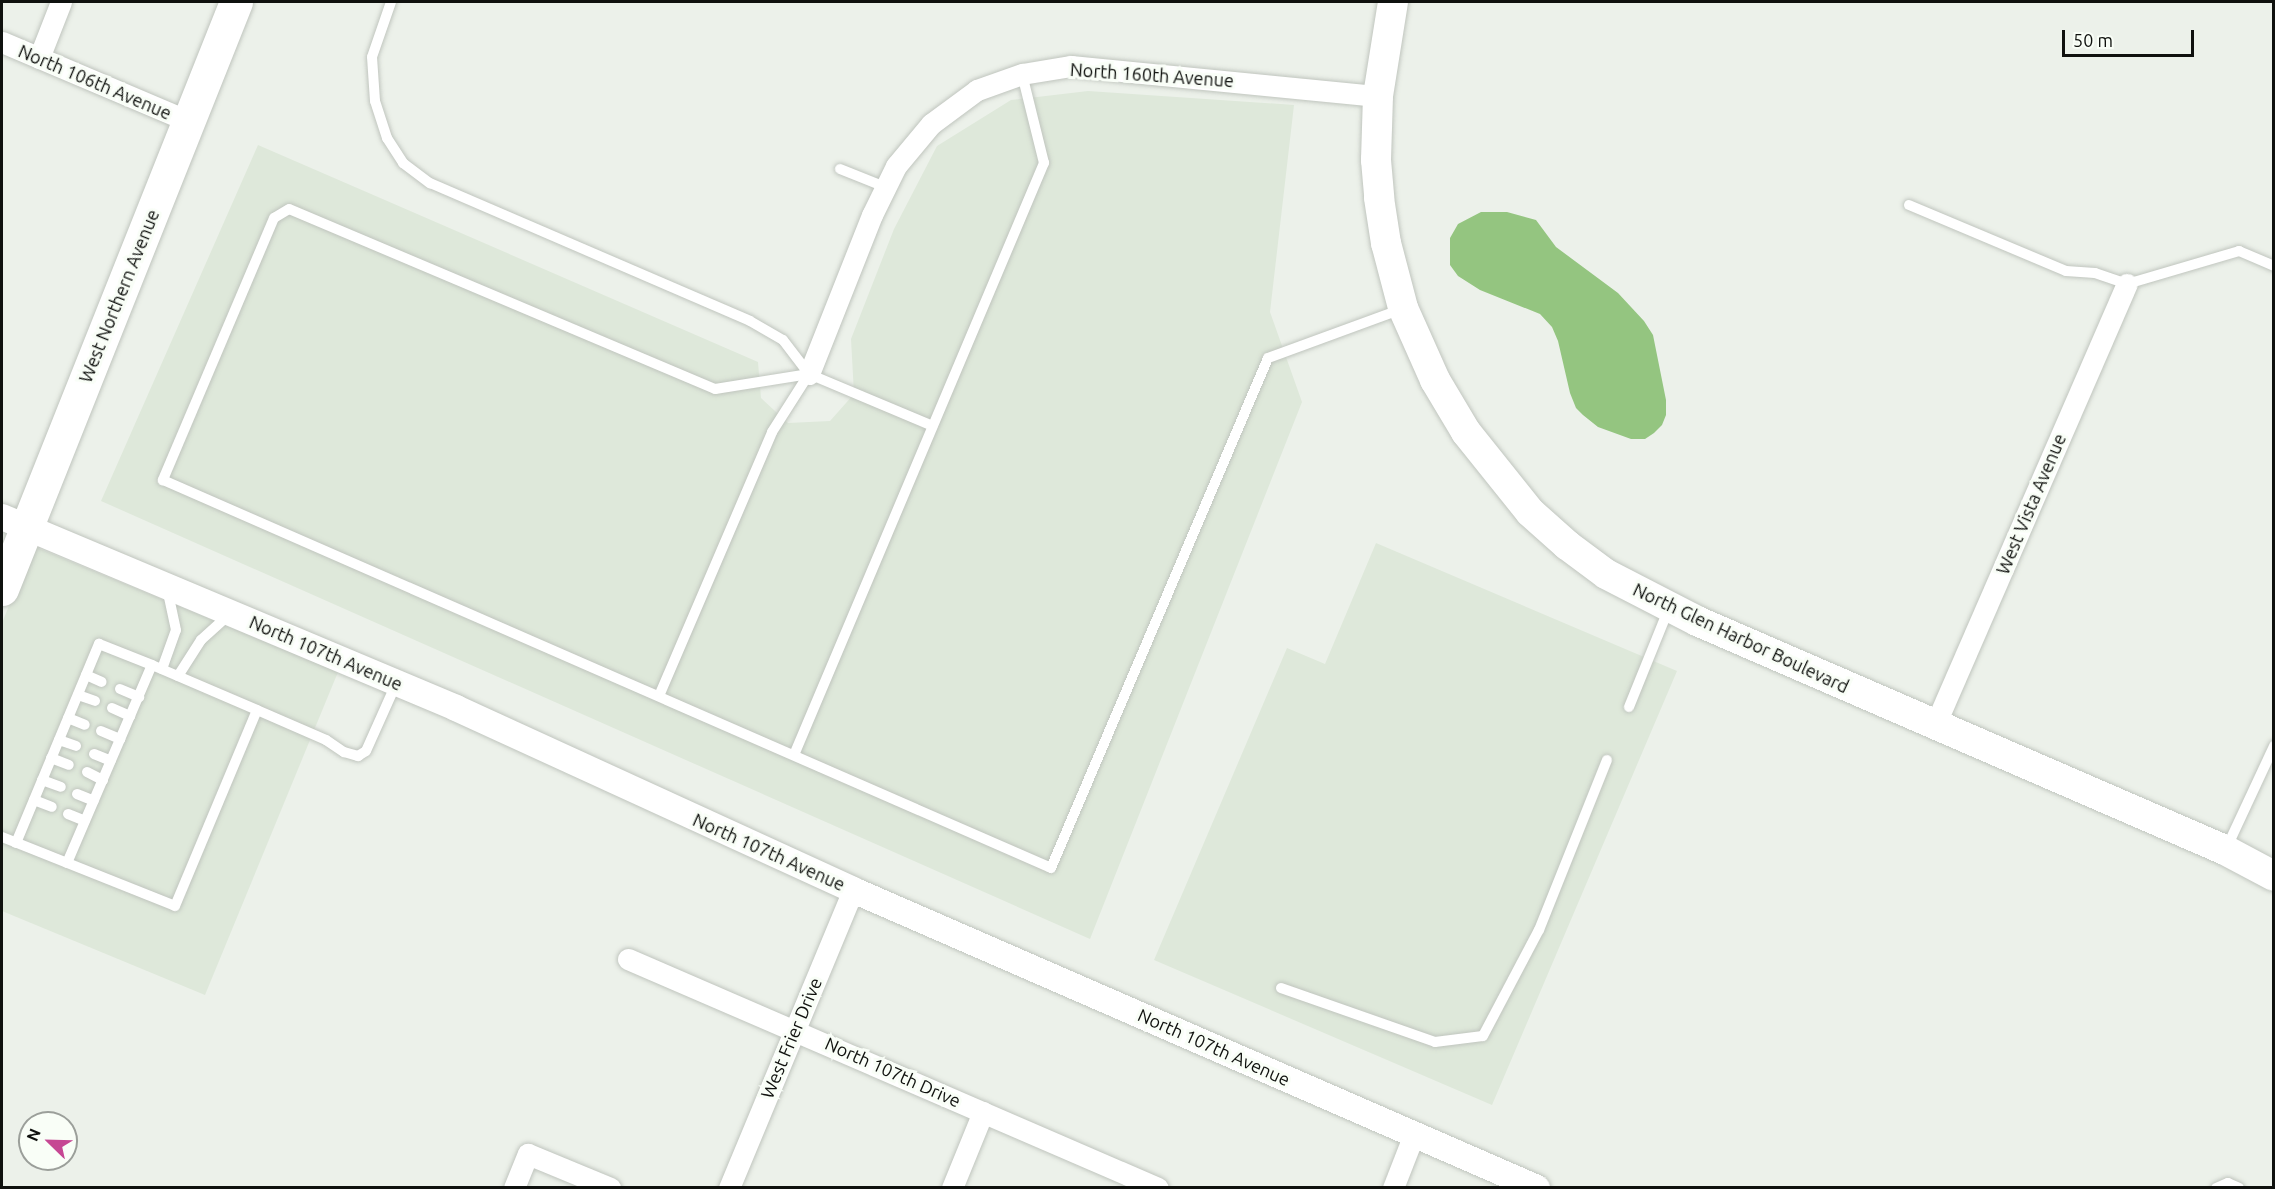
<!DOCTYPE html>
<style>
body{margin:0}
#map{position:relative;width:2275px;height:1189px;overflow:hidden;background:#ecf1ea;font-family:Ubuntu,sans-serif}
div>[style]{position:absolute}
.built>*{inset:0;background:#dee8da}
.water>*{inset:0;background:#94c580}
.roads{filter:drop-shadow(0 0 2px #c0c5be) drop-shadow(0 0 2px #c0c5be)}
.service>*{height:10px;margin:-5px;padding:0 5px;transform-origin:5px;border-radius:5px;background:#fff}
.minor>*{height:21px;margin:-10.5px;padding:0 10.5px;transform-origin:10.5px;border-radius:10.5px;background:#fff}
.tertiary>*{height:26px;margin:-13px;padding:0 13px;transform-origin:13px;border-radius:13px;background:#fff}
.secondary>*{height:30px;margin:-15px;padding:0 15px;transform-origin:15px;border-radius:15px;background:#fff}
.primary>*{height:33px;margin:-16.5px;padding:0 16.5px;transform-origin:16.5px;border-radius:16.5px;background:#fff}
span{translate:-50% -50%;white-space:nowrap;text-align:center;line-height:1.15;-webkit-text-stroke:6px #f9fef7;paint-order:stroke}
.street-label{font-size:18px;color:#0f110e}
.frame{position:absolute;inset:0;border:3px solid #0f110e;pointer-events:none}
.north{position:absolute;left:18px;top:1111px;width:60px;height:60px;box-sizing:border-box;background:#f9fef7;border:2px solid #9b9f9a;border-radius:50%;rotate:293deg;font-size:16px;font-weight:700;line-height:24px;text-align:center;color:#0f110e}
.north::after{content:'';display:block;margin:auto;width:21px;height:27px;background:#c64793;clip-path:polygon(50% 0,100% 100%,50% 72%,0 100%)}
.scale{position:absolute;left:2062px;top:30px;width:132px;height:27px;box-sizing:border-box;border:3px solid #0f110e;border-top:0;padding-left:8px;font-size:18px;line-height:21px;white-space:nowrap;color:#0f110e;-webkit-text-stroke:4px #f9fef7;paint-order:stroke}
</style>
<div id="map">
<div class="built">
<div style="clip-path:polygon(1088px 91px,1294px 105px,1270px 312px,1302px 402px,1090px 939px,101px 501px,258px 145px,758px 362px,761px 398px,788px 423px,830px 421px,854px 394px,851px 339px,894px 229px,937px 146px,1011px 100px)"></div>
<div style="clip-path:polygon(1376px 543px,1677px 671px,1492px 1105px,1154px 960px,1287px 648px,1325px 664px)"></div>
<div style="clip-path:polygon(33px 546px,338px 672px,205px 995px,2px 911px,2px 623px)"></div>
</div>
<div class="water">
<div style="clip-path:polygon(1481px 212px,1507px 212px,1536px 220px,1556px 247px,1618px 293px,1644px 321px,1653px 335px,1666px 400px,1666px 415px,1662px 425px,1654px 433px,1645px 439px,1631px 439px,1598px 427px,1583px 415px,1576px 408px,1570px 393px,1558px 341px,1552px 327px,1540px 314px,1480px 290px,1458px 276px,1450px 265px,1450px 238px,1458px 224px)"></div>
</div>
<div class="roads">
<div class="service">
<div style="left:391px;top:2px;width:58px;rotate:109.1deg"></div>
<div style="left:372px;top:57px;width:44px;rotate:86.1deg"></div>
<div style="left:375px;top:101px;width:39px;rotate:72deg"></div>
<div style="left:387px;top:138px;width:30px;rotate:57deg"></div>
<div style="left:403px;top:163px;width:34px;rotate:37deg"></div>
<div style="left:430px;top:183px;width:348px;rotate:23.3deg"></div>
<div style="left:750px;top:321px;width:38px;rotate:30deg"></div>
<div style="left:783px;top:340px;width:43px;rotate:52.6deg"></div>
<div style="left:809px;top:374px;width:134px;rotate:22.8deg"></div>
<div style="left:840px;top:169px;width:48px;rotate:21.8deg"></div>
<div style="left:1909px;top:205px;width:170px;rotate:22.8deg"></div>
<div style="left:2066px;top:271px;width:29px;rotate:4deg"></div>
<div style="left:2095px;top:273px;width:34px;rotate:19deg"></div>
<div style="left:2127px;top:284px;width:117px;rotate:-16.4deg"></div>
<div style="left:2239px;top:251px;width:38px;rotate:23deg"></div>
<div style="left:809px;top:374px;width:95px;rotate:170.9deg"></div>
<div style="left:715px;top:389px;width:462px;rotate:-157.1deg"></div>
<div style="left:289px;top:209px;width:17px;rotate:149deg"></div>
<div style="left:274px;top:218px;width:285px;rotate:113deg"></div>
<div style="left:163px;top:480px;width:969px;rotate:23.6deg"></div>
<div style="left:1051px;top:868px;width:554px;rotate:-66.95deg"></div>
<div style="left:1268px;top:358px;width:143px;rotate:-20.1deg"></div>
<div style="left:162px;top:669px;width:41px;rotate:-70.3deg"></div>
<div style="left:176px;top:630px;width:43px;rotate:-102.1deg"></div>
<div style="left:86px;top:675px;width:17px;rotate:24deg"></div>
<div style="left:178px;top:676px;width:43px;rotate:-57.4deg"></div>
<div style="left:201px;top:640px;width:38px;rotate:-42deg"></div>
<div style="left:120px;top:689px;width:21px;rotate:23deg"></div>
<div style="left:78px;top:695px;width:18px;rotate:19deg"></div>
<div style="left:659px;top:696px;width:287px;rotate:-66.8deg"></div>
<div style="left:772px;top:432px;width:69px;rotate:-57.5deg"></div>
<div style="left:1629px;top:707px;width:107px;rotate:-68deg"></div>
<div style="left:112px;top:708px;width:20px;rotate:24deg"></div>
<div style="left:68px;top:718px;width:18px;rotate:22deg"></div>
<div style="left:101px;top:731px;width:21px;rotate:23deg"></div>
<div style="left:59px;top:740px;width:18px;rotate:19deg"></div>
<div style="left:94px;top:754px;width:18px;rotate:22deg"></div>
<div style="left:794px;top:755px;width:643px;rotate:-67.11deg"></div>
<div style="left:1044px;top:163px;width:92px;rotate:-103.9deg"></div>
<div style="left:51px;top:758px;width:19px;rotate:21deg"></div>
<div style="left:87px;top:772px;width:18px;rotate:27deg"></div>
<div style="left:42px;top:780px;width:20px;rotate:20deg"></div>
<div style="left:77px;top:794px;width:18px;rotate:22deg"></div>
<div style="left:34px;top:800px;width:19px;rotate:21deg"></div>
<div style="left:68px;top:814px;width:18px;rotate:22deg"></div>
<div style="left:2px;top:837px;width:186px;rotate:21.7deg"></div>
<div style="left:175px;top:906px;width:212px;rotate:-67.3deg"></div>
<div style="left:257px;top:710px;width:75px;rotate:23.5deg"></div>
<div style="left:326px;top:740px;width:22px;rotate:34deg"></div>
<div style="left:344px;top:752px;width:15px;rotate:16deg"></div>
<div style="left:358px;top:756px;width:9px;rotate:-32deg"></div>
<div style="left:366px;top:751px;width:73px;rotate:-65.9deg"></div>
<div style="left:16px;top:843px;width:216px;rotate:-67.4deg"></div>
<div style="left:99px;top:644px;width:57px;rotate:21.6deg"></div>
<div style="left:2226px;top:849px;width:114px;rotate:-65deg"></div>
<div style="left:67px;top:863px;width:215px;rotate:-66.8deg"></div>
<div style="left:152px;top:665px;width:114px;rotate:23.2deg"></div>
<div style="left:1281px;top:988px;width:163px;rotate:19.3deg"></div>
<div style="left:1435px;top:1042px;width:48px;rotate:-7.1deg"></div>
<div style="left:1483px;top:1036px;width:120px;rotate:-62.2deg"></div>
<div style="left:1539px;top:930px;width:183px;rotate:-68.2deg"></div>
<div style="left:2216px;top:1188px;width:13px;rotate:-23deg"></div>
<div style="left:2228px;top:1183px;width:12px;rotate:24deg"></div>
</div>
<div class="minor">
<div style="left:2px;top:42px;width:202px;rotate:23deg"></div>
<div style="left:39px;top:58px;width:60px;rotate:-68.6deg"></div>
<div style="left:809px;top:374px;width:171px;rotate:-68.4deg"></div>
<div style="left:872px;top:215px;width:55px;rotate:-63.9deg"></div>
<div style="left:896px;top:166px;width:55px;rotate:-50.2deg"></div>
<div style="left:931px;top:124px;width:57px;rotate:-36.5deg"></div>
<div style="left:977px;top:90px;width:48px;rotate:-19.6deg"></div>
<div style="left:1022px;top:74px;width:50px;rotate:-9.3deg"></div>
<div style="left:1071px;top:66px;width:308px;rotate:5.6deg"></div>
<div style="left:1935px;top:725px;width:481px;rotate:-66.5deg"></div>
<div style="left:628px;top:959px;width:577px;rotate:23.37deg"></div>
<div style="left:514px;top:1188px;width:37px;rotate:-68deg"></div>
<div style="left:528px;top:1154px;width:89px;rotate:22.5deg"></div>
<div style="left:729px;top:1188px;width:323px;rotate:-67.4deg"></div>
<div style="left:952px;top:1188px;width:82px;rotate:-67.8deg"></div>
<div style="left:1393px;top:1188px;width:58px;rotate:-68.7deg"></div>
</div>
<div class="tertiary">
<div style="left:2px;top:517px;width:493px;rotate:22.8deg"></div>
<div style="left:456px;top:708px;width:437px;rotate:24.6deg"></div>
<div style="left:853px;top:890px;width:746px;rotate:23.54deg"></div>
</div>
<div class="secondary">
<div style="left:1393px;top:2px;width:95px;rotate:99.1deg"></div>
<div style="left:1378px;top:96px;width:64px;rotate:91.8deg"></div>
<div style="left:1376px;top:160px;width:38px;rotate:85deg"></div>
<div style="left:1379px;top:198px;width:46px;rotate:81.2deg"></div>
<div style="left:1386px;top:243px;width:67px;rotate:75.3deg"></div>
<div style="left:1403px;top:308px;width:79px;rotate:66deg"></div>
<div style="left:1435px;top:380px;width:61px;rotate:59.2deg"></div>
<div style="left:1466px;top:432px;width:102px;rotate:51.3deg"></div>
<div style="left:1530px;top:512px;width:50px;rotate:41.7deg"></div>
<div style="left:1567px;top:545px;width:49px;rotate:36.6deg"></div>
<div style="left:1606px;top:574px;width:102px;rotate:27.3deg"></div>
<div style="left:1697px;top:621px;width:576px;rotate:23.45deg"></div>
<div style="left:2225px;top:850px;width:55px;rotate:28deg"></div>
</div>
<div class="primary">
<div style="left:2px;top:589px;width:632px;rotate:-68.27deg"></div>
</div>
</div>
<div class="street-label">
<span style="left:1152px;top:75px;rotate:4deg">North 160th Avenue</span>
<span style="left:95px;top:82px;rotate:23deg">North 106th Avenue</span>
<span style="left:119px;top:296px;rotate:-68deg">West Northern Avenue</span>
<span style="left:2031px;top:504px;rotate:-67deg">West Vista Avenue</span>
<span style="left:1741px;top:638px;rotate:25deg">North Glen Harbor Boulevard</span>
<span style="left:326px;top:653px;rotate:23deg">North 107th Avenue</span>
<span style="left:769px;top:852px;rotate:24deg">North 107th Avenue</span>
<span style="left:791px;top:1038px;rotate:-67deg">West Frier Drive</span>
<span style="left:1214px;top:1047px;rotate:24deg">North 107th Avenue</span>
<span style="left:893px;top:1072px;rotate:24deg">North 107th Drive</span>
</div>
<div class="frame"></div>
<div class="north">N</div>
<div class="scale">50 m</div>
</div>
